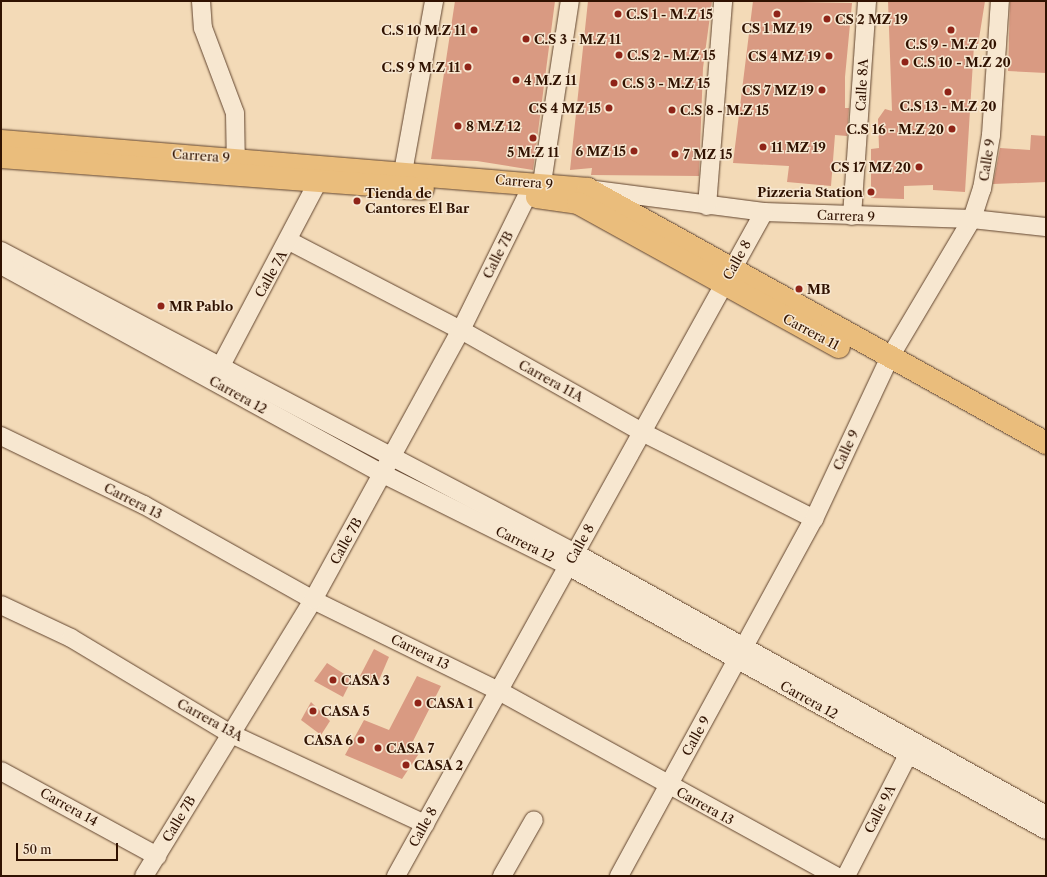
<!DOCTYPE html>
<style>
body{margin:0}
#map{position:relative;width:1047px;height:877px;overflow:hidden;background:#f3dab7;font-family:"Libre Caslon Text",serif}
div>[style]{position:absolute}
.building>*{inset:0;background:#d99a82}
.roads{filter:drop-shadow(0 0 1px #61442e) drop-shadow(0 0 1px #61442e)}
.minor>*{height:18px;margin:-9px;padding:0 9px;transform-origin:9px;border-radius:9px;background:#f7e7d0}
.major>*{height:22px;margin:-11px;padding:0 11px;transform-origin:11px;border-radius:11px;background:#eabd7c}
.dots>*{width:11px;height:11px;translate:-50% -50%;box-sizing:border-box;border:2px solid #f7e7d0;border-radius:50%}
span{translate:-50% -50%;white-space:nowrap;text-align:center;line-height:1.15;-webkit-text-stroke:3px #f7e7d0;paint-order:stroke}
.poi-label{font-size:13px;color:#301201;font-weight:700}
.left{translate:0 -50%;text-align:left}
.right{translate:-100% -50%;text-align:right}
.street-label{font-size:13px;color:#301201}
.frame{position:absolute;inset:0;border:2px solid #301201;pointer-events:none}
.scale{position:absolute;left:16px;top:843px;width:102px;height:18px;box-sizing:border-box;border:2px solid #301201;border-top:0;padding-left:5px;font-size:12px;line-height:14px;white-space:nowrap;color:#301201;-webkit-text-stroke:3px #f7e7d0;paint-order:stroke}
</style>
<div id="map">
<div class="building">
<div style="clip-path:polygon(455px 1px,555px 1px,533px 170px,477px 161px,431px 159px)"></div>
<div style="clip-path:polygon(588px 1px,712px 1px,703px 68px,699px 176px,591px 175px,592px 168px,570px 170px)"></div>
<div style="clip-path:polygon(753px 1px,852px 3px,845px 77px,845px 108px,849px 108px,847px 136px,835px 135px,831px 186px,787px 182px,789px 166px,733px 163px)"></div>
<div style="clip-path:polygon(888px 1px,985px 1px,978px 45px,974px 45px,965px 192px,933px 190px,933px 185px,904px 186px,904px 199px,871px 198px,871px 149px,879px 148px,878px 119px,885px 109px,892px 111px)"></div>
<div style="clip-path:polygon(1010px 1px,1046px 1px,1046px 73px,1008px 71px)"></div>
<div style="clip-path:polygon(1031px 135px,1046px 136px,1046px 182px,993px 184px,1000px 148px,1030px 150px)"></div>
<div style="clip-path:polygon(374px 649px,389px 657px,376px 687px,360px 676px)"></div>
<div style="clip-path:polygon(327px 663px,352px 679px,343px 697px,314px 681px)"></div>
<div style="clip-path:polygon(417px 676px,441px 686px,410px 747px,420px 752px,402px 779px,345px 755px,364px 720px,389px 730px)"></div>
<div style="clip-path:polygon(311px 702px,330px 721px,321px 735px,301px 720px)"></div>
</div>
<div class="roads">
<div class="minor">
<div style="left:201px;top:1px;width:27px;rotate:86deg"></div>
<div style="left:203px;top:28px;width:91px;rotate:69.4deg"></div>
<div style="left:235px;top:113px;width:60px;rotate:89deg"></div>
<div style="left:403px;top:172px;width:174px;rotate:-79.7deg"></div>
<div style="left:542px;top:183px;width:184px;rotate:-81.3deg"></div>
<div style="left:595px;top:190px;width:170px;rotate:7.4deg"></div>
<div style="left:764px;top:212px;width:208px;rotate:1.9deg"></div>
<div style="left:972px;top:219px;width:74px;rotate:6.2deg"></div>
<div style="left:707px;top:206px;width:206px;rotate:-85.5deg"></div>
<div style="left:852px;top:216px;width:216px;rotate:-86deg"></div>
<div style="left:289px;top:241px;width:194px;rotate:27.4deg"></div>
<div style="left:461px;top:330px;width:208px;rotate:29.4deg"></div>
<div style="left:642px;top:432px;width:193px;rotate:26.8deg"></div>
<div style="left:1px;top:251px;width:649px;rotate:27.75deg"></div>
<div style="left:575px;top:553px;width:539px;rotate:29.09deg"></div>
<div style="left:1px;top:265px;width:435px;rotate:28.7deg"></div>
<div style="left:383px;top:474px;width:207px;rotate:26.4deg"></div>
<div style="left:568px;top:566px;width:546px;rotate:28.91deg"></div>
<div style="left:216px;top:375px;width:232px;rotate:-62.2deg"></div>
<div style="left:1px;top:436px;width:159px;rotate:25.8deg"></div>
<div style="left:144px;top:505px;width:194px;rotate:29.3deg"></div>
<div style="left:313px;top:600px;width:207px;rotate:26.1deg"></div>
<div style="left:499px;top:691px;width:384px;rotate:28.8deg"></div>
<div style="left:1px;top:605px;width:77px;rotate:25.2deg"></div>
<div style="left:71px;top:638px;width:187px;rotate:31deg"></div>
<div style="left:231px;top:734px;width:214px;rotate:24.9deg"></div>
<div style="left:1px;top:771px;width:178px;rotate:28.6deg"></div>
<div style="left:144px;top:876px;width:324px;rotate:-58.5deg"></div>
<div style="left:313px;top:600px;width:308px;rotate:-61.3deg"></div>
<div style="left:461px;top:330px;width:149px;rotate:-63.8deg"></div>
<div style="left:396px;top:876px;width:759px;rotate:-61deg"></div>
<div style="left:502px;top:876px;width:64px;rotate:-60.3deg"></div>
<div style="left:619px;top:876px;width:407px;rotate:-61.4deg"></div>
<div style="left:814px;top:519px;width:179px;rotate:-64.9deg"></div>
<div style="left:890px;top:357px;width:161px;rotate:-59.3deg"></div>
<div style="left:972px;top:219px;width:32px;rotate:-72deg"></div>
<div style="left:982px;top:189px;width:55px;rotate:-80.5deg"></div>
<div style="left:991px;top:135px;width:134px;rotate:-86.2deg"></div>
<div style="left:846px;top:876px;width:147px;rotate:-62.9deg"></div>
</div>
<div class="major">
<div style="left:1px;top:141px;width:589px;rotate:4.67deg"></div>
<div style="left:588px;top:189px;width:524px;rotate:29.01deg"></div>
<div style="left:1px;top:157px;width:423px;rotate:4.3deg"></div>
<div style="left:537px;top:197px;width:41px;rotate:8.3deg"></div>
<div style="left:578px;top:203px;width:298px;rotate:28.9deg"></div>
</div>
</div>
<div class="dots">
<div style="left:618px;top:14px;background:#8f2418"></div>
<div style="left:777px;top:14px;background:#8f2418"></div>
<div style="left:827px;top:19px;background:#8f2418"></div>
<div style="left:474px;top:30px;background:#8f2418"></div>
<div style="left:951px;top:30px;background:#8f2418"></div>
<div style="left:526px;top:39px;background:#8f2418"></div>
<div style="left:619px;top:55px;background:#8f2418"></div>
<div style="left:829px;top:56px;background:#8f2418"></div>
<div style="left:905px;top:62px;background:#8f2418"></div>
<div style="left:468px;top:67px;background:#8f2418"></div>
<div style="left:516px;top:80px;background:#8f2418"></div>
<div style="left:614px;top:83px;background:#8f2418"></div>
<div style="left:822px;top:90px;background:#8f2418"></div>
<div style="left:948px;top:92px;background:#8f2418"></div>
<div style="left:609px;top:108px;background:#8f2418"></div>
<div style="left:672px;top:110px;background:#8f2418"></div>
<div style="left:458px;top:126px;background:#8f2418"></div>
<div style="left:952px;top:129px;background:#8f2418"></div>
<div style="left:533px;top:138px;background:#8f2418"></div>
<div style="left:763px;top:147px;background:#8f2418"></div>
<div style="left:634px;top:151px;background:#8f2418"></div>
<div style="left:675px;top:154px;background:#8f2418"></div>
<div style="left:919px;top:167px;background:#8f2418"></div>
<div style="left:871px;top:192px;background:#8f2418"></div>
<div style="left:357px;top:201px;background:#8f2418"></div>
<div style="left:799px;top:289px;background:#8f2418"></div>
<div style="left:161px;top:306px;background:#8f2418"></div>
<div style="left:333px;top:680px;background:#8f2418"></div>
<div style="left:418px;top:703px;background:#8f2418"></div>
<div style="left:313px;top:711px;background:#8f2418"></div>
<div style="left:361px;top:740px;background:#8f2418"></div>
<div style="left:378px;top:748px;background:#8f2418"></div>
<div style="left:406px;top:765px;background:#8f2418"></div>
</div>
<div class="poi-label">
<span class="left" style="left:626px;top:14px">C.S 1 - M.Z 15</span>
<span class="left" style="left:835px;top:19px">CS 2 MZ 19</span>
<span style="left:777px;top:28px">CS 1 MZ 19</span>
<span class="right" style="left:466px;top:30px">C.S 10 M.Z 11</span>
<span class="left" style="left:534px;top:39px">C.S 3 - M.Z 11</span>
<span style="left:951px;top:44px">C.S 9 - M.Z 20</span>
<span class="left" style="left:627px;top:55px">C.S 2 - M.Z 15</span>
<span class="right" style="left:821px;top:56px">CS 4 MZ 19</span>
<span class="left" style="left:913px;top:62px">C.S 10 - M.Z 20</span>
<span class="right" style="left:460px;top:67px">C.S 9 M.Z 11</span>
<span class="left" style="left:524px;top:80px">4 M.Z 11</span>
<span class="left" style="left:622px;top:83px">C.S 3 - M.Z 15</span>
<span class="right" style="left:814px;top:90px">CS 7 MZ 19</span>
<span style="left:948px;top:106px">C.S 13 - M.Z 20</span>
<span class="right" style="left:601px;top:108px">CS 4 MZ 15</span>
<span class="left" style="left:680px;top:110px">C.S 8 - M.Z 15</span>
<span class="left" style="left:466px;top:126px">8 M.Z 12</span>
<span class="right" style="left:944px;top:129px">C.S 16 - M.Z 20</span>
<span class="left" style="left:771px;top:147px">11 MZ 19</span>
<span class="right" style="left:626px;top:151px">6 MZ 15</span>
<span style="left:533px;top:152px">5 M.Z 11</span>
<span class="left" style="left:683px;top:154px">7 MZ 15</span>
<span class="right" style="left:911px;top:167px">CS 17 MZ 20</span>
<span class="right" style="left:863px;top:192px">Pizzeria Station</span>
<span class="left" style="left:365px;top:201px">Tienda de<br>Cantores El Bar</span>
<span class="left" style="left:807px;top:289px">MB</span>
<span class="left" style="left:169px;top:306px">MR Pablo</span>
<span class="left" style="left:341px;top:680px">CASA 3</span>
<span class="left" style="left:426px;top:703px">CASA 1</span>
<span class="left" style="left:321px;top:711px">CASA 5</span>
<span class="right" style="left:353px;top:740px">CASA 6</span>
<span class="left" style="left:386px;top:748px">CASA 7</span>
<span class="left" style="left:414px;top:765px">CASA 2</span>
</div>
<div class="street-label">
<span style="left:862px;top:85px;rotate:-87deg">Calle 8A</span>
<span style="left:201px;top:156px;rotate:4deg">Carrera 9</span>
<span style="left:987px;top:160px;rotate:-81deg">Calle 9</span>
<span style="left:524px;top:182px;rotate:5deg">Carrera 9</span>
<span style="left:846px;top:216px;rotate:2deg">Carrera 9</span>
<span style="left:498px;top:255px;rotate:-63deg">Calle 7B</span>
<span style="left:737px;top:260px;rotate:-61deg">Calle 8</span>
<span style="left:271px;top:274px;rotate:-61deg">Calle 7A</span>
<span style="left:811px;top:332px;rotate:28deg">Carrera 11</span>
<span style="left:551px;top:381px;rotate:29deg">Carrera 11A</span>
<span style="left:238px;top:395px;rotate:29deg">Carrera 12</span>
<span style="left:846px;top:450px;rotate:-65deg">Calle 9</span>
<span style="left:133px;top:501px;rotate:27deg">Carrera 13</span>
<span style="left:346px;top:541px;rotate:-61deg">Calle 7B</span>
<span style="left:525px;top:544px;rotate:26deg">Carrera 12</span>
<span style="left:580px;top:544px;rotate:-61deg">Calle 8</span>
<span style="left:420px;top:652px;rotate:26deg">Carrera 13</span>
<span style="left:809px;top:700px;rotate:29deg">Carrera 12</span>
<span style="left:210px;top:720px;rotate:29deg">Carrera 13A</span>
<span style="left:696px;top:736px;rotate:-61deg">Calle 9</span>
<span style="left:705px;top:806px;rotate:29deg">Carrera 13</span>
<span style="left:69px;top:807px;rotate:29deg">Carrera 14</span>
<span style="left:880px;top:809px;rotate:-63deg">Calle 9A</span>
<span style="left:179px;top:819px;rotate:-59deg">Calle 7B</span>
<span style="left:423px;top:827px;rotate:-61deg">Calle 8</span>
</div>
<div class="frame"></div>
<div class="scale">50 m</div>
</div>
